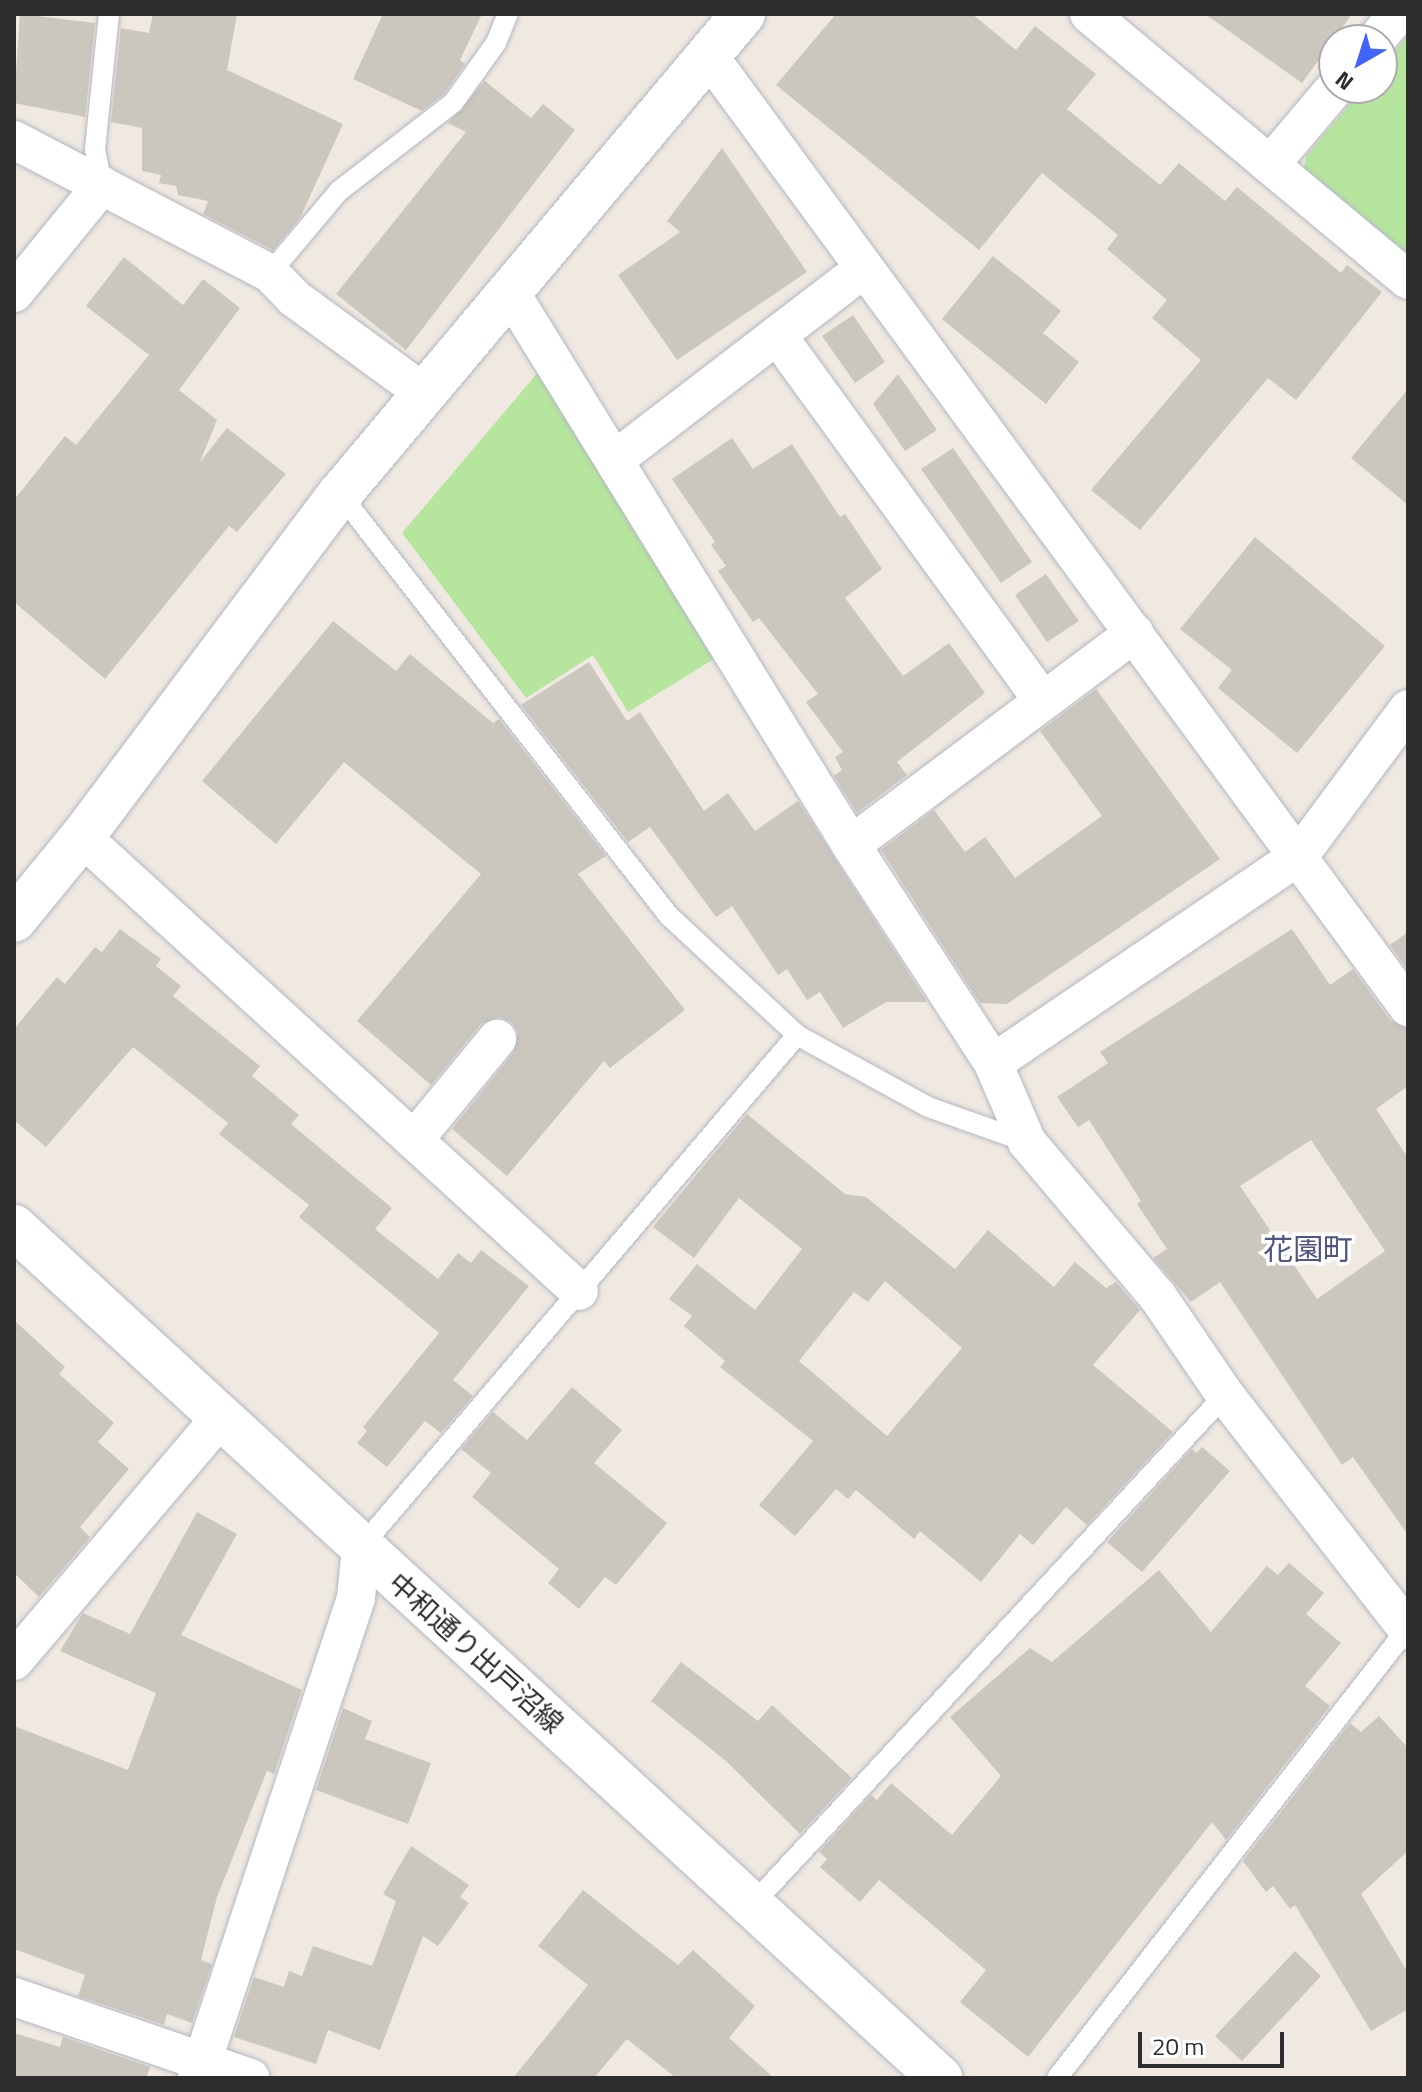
<!DOCTYPE html>
<meta charset="utf-8">
<style>
body{margin:0}
#map{position:relative;width:1422px;height:2092px;overflow:hidden;background:#efe9e1;font-family:"Titillium Web","Noto Sans JP",sans-serif}
div>[style]{position:absolute}
.green>*{inset:0;background:#b6e59e}
.building>*{inset:0;background:#cbc7bf}
.roads{filter:drop-shadow(0 0 2px #b4b7c1) drop-shadow(0 0 2px #b4b7c1)}
.service>*{height:20px;margin:-10px;padding:0 10px;transform-origin:10px;border-radius:10px;background:#fff}
.minor>*{height:38px;margin:-19px;padding:0 19px;transform-origin:19px;border-radius:19px;background:#fff}
.tertiary>*{height:44px;margin:-22px;padding:0 22px;transform-origin:22px;border-radius:22px;background:#fff}
span{translate:-50% -50%;white-space:nowrap;text-align:center;line-height:1.15;-webkit-text-stroke:7px #fff;paint-order:stroke}
.street-label{font-size:28px;color:#2e2e2e}
.neighbourhood-label{font-size:30px;color:#4d5680}
.frame{position:absolute;inset:0;border:16px solid #2e2e2e;pointer-events:none}
.north{position:absolute;left:1318px;top:24px;width:80px;height:80px;box-sizing:border-box;background:#fff;border:2px solid #ababab;border-radius:50%;rotate:219deg;font-size:22px;font-weight:700;line-height:32px;text-align:center;color:#2e2e2e}
.north::after{content:'';display:block;margin:auto;width:28px;height:36px;background:#4264fb;clip-path:polygon(50% 0,100% 100%,50% 72%,0 100%)}
.scale{position:absolute;left:1138px;top:2032px;width:146px;height:36px;box-sizing:border-box;border:4px solid #2e2e2e;border-top:0;padding-left:10px;font-size:24px;line-height:28px;white-space:nowrap;color:#2e2e2e;-webkit-text-stroke:6px #fff;paint-order:stroke}
</style>
<div id="map">
<div class="green">
<div style="clip-path:polygon(1408px 35px,1408px 256px,1304px 170px,1306px 156px,1363px 88px,1382px 88px,1382px 66px)"></div>
<div style="clip-path:polygon(540px 370px,717px 657px,628px 712px,593px 655px,526px 698px,402px 533px)"></div>
</div>
<div class="building">
<div style="clip-path:polygon(20px 14px,95px 23px,85px 117px,14px 103px)"></div>
<div style="clip-path:polygon(153px 14px,237px 14px,227px 70px,343px 124px,300px 218px,273px 250px,203px 214px,208px 201px,178px 195px,176px 186px,159px 183px,161px 175px,142px 171px,142px 128px,111px 122px,121px 28px,149px 33px)"></div>
<div style="clip-path:polygon(383px 14px,482px 14px,460px 60px,465px 64px,444px 94px,422px 111px,353px 79px)"></div>
<div style="clip-path:polygon(836px 14px,972px 14px,1016px 50px,1035px 26px,1096px 74px,1067px 109px,1160px 185px,1179px 163px,1225px 201px,1237px 187px,1341px 273px,1347px 265px,1382px 292px,1296px 400px,1268px 378px,1140px 530px,1091px 490px,1201px 360px,1152px 318px,1167px 300px,1107px 249px,1118px 235px,1042px 173px,979px 250px,776px 85px)"></div>
<div style="clip-path:polygon(1205px 14px,1352px 14px,1302px 83px)"></div>
<div style="clip-path:polygon(485px 81px,531px 118px,543px 104px,575px 130px,406px 350px,336px 294px,466px 132px,448px 123px)"></div>
<div style="clip-path:polygon(722px 148px,807px 272px,677px 360px,618px 275px,680px 232px,667px 221px)"></div>
<div style="clip-path:polygon(993px 256px,1061px 311px,1043px 333px,1079px 362px,1046px 404px,942px 319px)"></div>
<div style="clip-path:polygon(124px 257px,183px 305px,203px 279px,240px 308px,179px 390px,217px 420px,200px 462px,227px 428px,286px 474px,237px 532px,229px 526px,105px 679px,14px 602px,14px 500px,65px 436px,76px 445px,149px 355px,86px 306px)"></div>
<div style="clip-path:polygon(853px 315px,885px 362px,855px 383px,822px 336px)"></div>
<div style="clip-path:polygon(898px 374px,937px 430px,905px 451px,873px 404px)"></div>
<div style="clip-path:polygon(1408px 389px,1408px 505px,1351px 458px)"></div>
<div style="clip-path:polygon(732px 438px,753px 469px,792px 444px,840px 517px,845px 514px,882px 569px,845px 598px,903px 676px,949px 643px,985px 693px,897px 762px,907px 775px,857px 813px,834px 776px,842px 770px,835px 757px,843px 752px,806px 702px,818px 694px,759px 618px,753px 622px,718px 571px,726px 566px,711px 545px,715px 542px,672px 479px)"></div>
<div style="clip-path:polygon(953px 448px,1032px 562px,1001px 583px,921px 469px)"></div>
<div style="clip-path:polygon(1255px 537px,1385px 646px,1297px 753px,1218px 688px,1232px 670px,1180px 629px)"></div>
<div style="clip-path:polygon(1046px 574px,1079px 621px,1047px 642px,1015px 595px)"></div>
<div style="clip-path:polygon(333px 621px,396px 671px,410px 654px,493px 723px,499px 719px,606px 856px,578px 874px,685px 1010px,610px 1068px,604px 1061px,507px 1176px,452px 1129px,514px 1052px,518px 1032px,512px 1023px,500px 1017px,481px 1024px,431px 1085px,357px 1021px,481px 874px,344px 762px,276px 844px,202px 781px)"></div>
<div style="clip-path:polygon(589px 662px,627px 721px,640px 712px,704px 811px,728px 793px,755px 831px,798px 801px,927px 1002px,886px 1002px,843px 1028px,820px 992px,807px 1000px,787px 969px,778px 975px,732px 906px,716px 917px,650px 827px,628px 842px,521px 705px)"></div>
<div style="clip-path:polygon(1096px 689px,1220px 859px,1007px 1004px,980px 1003px,881px 850px,934px 810px,965px 852px,985px 837px,1015px 878px,1102px 816px,1040px 731px)"></div>
<div style="clip-path:polygon(120px 929px,161px 959px,156px 966px,181px 986px,173px 996px,260px 1066px,252px 1076px,299px 1115px,291px 1124px,392px 1208px,375px 1229px,438px 1279px,458px 1253px,471px 1263px,481px 1250px,529px 1286px,453px 1380px,473px 1396px,441px 1433px,425px 1421px,387px 1467px,357px 1443px,367px 1431px,363px 1427px,439px 1333px,299px 1217px,309px 1205px,219px 1134px,228px 1123px,133px 1047px,46px 1147px,14px 1120px,14px 1029px,57px 977px,65px 984px,95px 947px,102px 952px)"></div>
<div style="clip-path:polygon(evenodd,1292px 929px,1330px 985px,1353px 969px,1390px 1020px,1408px 1029px,1408px 1086px,1376px 1109px,1408px 1158px,1408px 1535px,1353px 1457px,1342px 1465px,1220px 1282px,1191px 1302px,1153px 1258px,1167px 1249px,1137px 1204px,1141px 1201px,1089px 1120px,1078px 1127px,1057px 1097px,1108px 1063px,1100px 1052px,1292px 929px,1311px 1140px,1385px 1251px,1317px 1299px,1240px 1186px,1311px 1140px)"></div>
<div style="clip-path:polygon(1408px 932px,1408px 970px,1390px 945px)"></div>
<div style="clip-path:polygon(evenodd,747px 1114px,845px 1194px,866px 1197px,955px 1269px,988px 1230px,1054px 1287px,1075px 1262px,1106px 1288px,1116px 1282px,1140px 1310px,1093px 1365px,1173px 1432px,1087px 1525px,1066px 1507px,1033px 1545px,1020px 1534px,981px 1582px,920px 1531px,914px 1539px,856px 1490px,848px 1499px,836px 1489px,795px 1536px,759px 1505px,813px 1441px,720px 1367px,725px 1361px,684px 1326px,692px 1316px,669px 1299px,697px 1264px,755px 1310px,802px 1249px,739px 1198px,694px 1258px,653px 1227px,747px 1114px,885px 1281px,962px 1348px,887px 1436px,799px 1361px,854px 1292px,868px 1302px,885px 1281px)"></div>
<div style="clip-path:polygon(14px 1320px,65px 1367px,59px 1374px,114px 1423px,98px 1442px,129px 1469px,80px 1527px,90px 1537px,39px 1597px,14px 1573px)"></div>
<div style="clip-path:polygon(572px 1387px,622px 1430px,594px 1463px,667px 1523px,616px 1585px,605px 1577px,579px 1609px,548px 1583px,559px 1569px,472px 1497px,491px 1473px,461px 1449px,493px 1412px,527px 1440px)"></div>
<div style="clip-path:polygon(1202px 1447px,1230px 1471px,1142px 1572px,1107px 1542px,1192px 1449px,1196px 1453px)"></div>
<div style="clip-path:polygon(197px 1512px,237px 1534px,181px 1635px,302px 1690px,274px 1774px,267px 1771px,217px 1897px,201px 1960px,212px 1964px,192px 2023px,167px 2014px,164px 2025px,78px 1996px,85px 1975px,14px 1949px,14px 1726px,128px 1770px,156px 1693px,60px 1651px,83px 1613px,130px 1634px)"></div>
<div style="clip-path:polygon(1289px 1563px,1324px 1593px,1306px 1614px,1341px 1643px,1305px 1686px,1330px 1706px,1226px 1840px,1212px 1822px,1028px 2057px,960px 2002px,986px 1970px,879px 1880px,860px 1902px,820px 1867px,827px 1859px,819px 1852px,871px 1795px,877px 1800px,891px 1783px,952px 1835px,1001px 1776px,950px 1717px,1030px 1648px,1052px 1662px,1159px 1570px,1211px 1632px,1267px 1566px,1278px 1575px)"></div>
<div style="clip-path:polygon(681px 1662px,758px 1721px,772px 1705px,852px 1778px,800px 1834px,726px 1761px,651px 1701px)"></div>
<div style="clip-path:polygon(343px 1708px,372px 1721px,365px 1739px,431px 1763px,408px 1824px,316px 1790px)"></div>
<div style="clip-path:polygon(1379px 1716px,1408px 1748px,1408px 1851px,1361px 1894px,1408px 1973px,1408px 2009px,1371px 2031px,1295px 1905px,1290px 1909px,1273px 1886px,1266px 1892px,1243px 1861px,1350px 1723px,1361px 1732px)"></div>
<div style="clip-path:polygon(411px 1846px,469px 1885px,460px 1897px,469px 1903px,438px 1946px,423px 1936px,380px 2050px,328px 2030px,316px 2064px,234px 2037px,254px 1977px,284px 1987px,289px 1971px,302px 1976px,313px 1946px,372px 1966px,396px 1901px,383px 1894px)"></div>
<div style="clip-path:polygon(583px 1890px,678px 1965px,693px 1950px,755px 2006px,729px 2038px,774px 2078px,676px 2078px,627px 2039px,594px 2078px,513px 2078px,588px 1985px,538px 1946px)"></div>
<div style="clip-path:polygon(1295px 1951px,1321px 1976px,1242px 2061px,1215px 2036px)"></div>
<div style="clip-path:polygon(14px 2033px,60px 2047px,63px 2037px,150px 2067px,146px 2078px,14px 2078px)"></div>
</div>
<div class="roads">
<div class="service">
<div style="left:102px;top:185px;width:37px;rotate:-101deg"></div>
<div style="left:95px;top:149px;width:136px;rotate:-84.1deg"></div>
<div style="left:270px;top:273px;width:107px;rotate:-49.9deg"></div>
<div style="left:339px;top:191px;width:144px;rotate:-37.7deg"></div>
<div style="left:453px;top:103px;width:74px;rotate:-54.4deg"></div>
<div style="left:496px;top:43px;width:31px;rotate:-68deg"></div>
<div style="left:340px;top:494px;width:535px;rotate:52.06deg"></div>
<div style="left:669px;top:916px;width:175px;rotate:42.9deg"></div>
<div style="left:361px;top:1547px;width:672px;rotate:-49.58deg"></div>
<div style="left:797px;top:1035px;width:149px;rotate:28.8deg"></div>
<div style="left:928px;top:1107px;width:105px;rotate:19.5deg"></div>
<div style="left:752px;top:1905px;width:696px;rotate:-47.16deg"></div>
<div style="left:1057px;top:2078px;width:569px;rotate:-52.06deg"></div>
</div>
<div class="minor">
<div style="left:1089px;top:14px;width:415px;rotate:39.8deg"></div>
<div style="left:1376px;top:40px;width:34px;rotate:-50deg"></div>
<div style="left:708px;top:55px;width:1182px;rotate:53.67deg"></div>
<div style="left:14px;top:140px;width:288px;rotate:27.5deg"></div>
<div style="left:270px;top:273px;width:35px;rotate:46deg"></div>
<div style="left:294px;top:298px;width:162px;rotate:36.2deg"></div>
<div style="left:1270px;top:165px;width:101px;rotate:-49.8deg"></div>
<div style="left:510px;top:292px;width:650px;rotate:58.34deg"></div>
<div style="left:851px;top:845px;width:260px;rotate:56.9deg"></div>
<div style="left:993px;top:1063px;width:86px;rotate:66.7deg"></div>
<div style="left:1027px;top:1142px;width:203px;rotate:49.8deg"></div>
<div style="left:1158px;top:1297px;width:119px;rotate:55.6deg"></div>
<div style="left:1225px;top:1395px;width:298px;rotate:52.1deg"></div>
<div style="left:14px;top:293px;width:139px;rotate:-50.8deg"></div>
<div style="left:777px;top:335px;width:452px;rotate:54deg"></div>
<div style="left:617px;top:458px;width:312px;rotate:-37.5deg"></div>
<div style="left:82px;top:837px;width:673px;rotate:42.41deg"></div>
<div style="left:851px;top:845px;width:354px;rotate:-36.8deg"></div>
<div style="left:993px;top:1063px;width:369px;rotate:-34.1deg"></div>
<div style="left:1299px;top:856px;width:183px;rotate:-53.4deg"></div>
<div style="left:414px;top:1140px;width:131px;rotate:-50.6deg"></div>
<div style="left:14px;top:1661px;width:320px;rotate:-49.7deg"></div>
<div style="left:14px;top:1997px;width:250px;rotate:18.9deg"></div>
<div style="left:197px;top:2078px;width:506px;rotate:-71.67deg"></div>
<div style="left:356px;top:1598px;width:51px;rotate:-84.4deg"></div>
</div>
<div class="tertiary">
<div style="left:14px;top:920px;width:107px;rotate:-50.7deg"></div>
<div style="left:82px;top:837px;width:429px;rotate:-53.1deg"></div>
<div style="left:340px;top:494px;width:627px;rotate:-49.98deg"></div>
<div style="left:14px;top:1227px;width:1258px;rotate:42.58deg"></div>
</div>
</div>
<div class="street-label">
<span style="left:476px;top:1653px;rotate:42deg">中和通り出戸沼線</span>
</div>
<div class="neighbourhood-label">
<span style="left:1308px;top:1249px">花園町</span>
</div>
<div class="frame"></div>
<div class="north">N</div>
<div class="scale">20 m</div>
</div>
